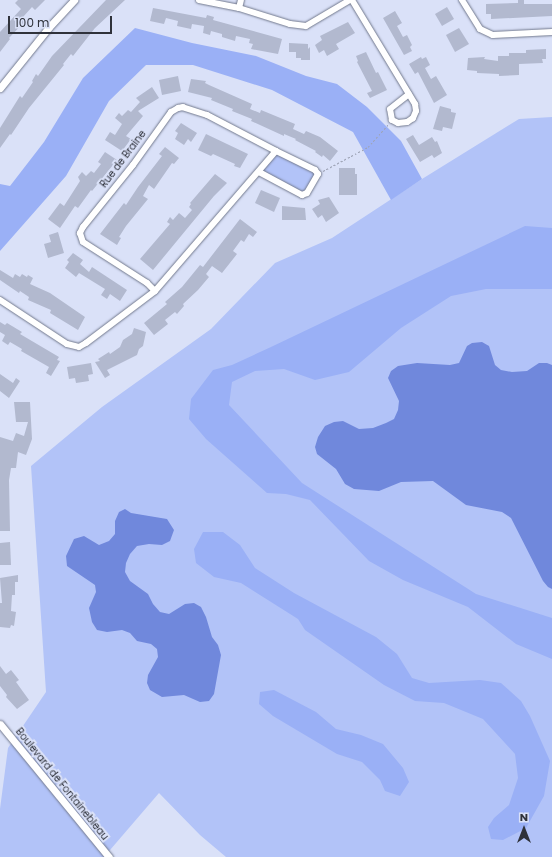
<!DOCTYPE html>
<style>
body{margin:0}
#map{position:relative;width:552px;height:857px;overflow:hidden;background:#dae1f8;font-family:Poppins,sans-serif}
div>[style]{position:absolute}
.green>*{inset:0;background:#b2c3f8}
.forest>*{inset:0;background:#9ab0f6}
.water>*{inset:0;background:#7088dc}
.building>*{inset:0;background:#b2b9cf}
.path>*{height:1px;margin-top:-0.5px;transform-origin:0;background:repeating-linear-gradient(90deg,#9da3b5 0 2px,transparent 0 4px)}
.roads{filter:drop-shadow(0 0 1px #72798d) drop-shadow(0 0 1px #72798d)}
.minor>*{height:6px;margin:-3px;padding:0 3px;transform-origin:3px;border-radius:3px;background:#fff}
.tertiary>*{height:7px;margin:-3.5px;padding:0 3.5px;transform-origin:3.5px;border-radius:3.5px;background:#fff}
span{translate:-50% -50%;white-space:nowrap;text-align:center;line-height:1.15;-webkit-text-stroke:4px #dae1f8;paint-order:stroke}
.street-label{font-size:10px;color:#2f323b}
.north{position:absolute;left:504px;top:809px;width:40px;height:40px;-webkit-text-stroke:3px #dae1f8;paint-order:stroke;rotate:0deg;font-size:11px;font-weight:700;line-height:16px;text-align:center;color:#2f323b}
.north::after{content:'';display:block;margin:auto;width:14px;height:18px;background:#2f323b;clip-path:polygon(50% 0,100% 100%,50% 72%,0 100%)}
.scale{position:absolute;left:8px;top:16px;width:104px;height:18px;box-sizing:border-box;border:2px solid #2f323b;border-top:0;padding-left:5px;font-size:12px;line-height:14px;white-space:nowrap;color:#2f323b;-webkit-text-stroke:3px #dae1f8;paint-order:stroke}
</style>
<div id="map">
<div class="green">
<div style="clip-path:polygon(552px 117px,552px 857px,226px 857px,200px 835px,159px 793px,104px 857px,0 857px,0 809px,8px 748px,46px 692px,31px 466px,102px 407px,211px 329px,275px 263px,332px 238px,422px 179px,519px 119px)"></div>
<div style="clip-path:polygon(276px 151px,315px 170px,316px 179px,302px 195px,259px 172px)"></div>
</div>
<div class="forest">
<div style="clip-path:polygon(135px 28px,192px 43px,256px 56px,306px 76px,337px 84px,367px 107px,401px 141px,422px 179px,391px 200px,353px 132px,272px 90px,193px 65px,146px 65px,109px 101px,66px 176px,0 251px,0 184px,10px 186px,44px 142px,83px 78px)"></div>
<div style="clip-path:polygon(525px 226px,552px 228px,552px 289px,486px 289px,451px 296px,401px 328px,349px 372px,315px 380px,284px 369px,255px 371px,232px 382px,229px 405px,302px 483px,476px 594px,552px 618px,552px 659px,516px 644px,468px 607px,403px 580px,369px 561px,310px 500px,286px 494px,267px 493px,206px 439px,189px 419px,191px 399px,213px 370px,232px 365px,271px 347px)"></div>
<div style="clip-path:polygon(203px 532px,223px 532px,240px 545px,255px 568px,294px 593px,376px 637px,397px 654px,412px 678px,429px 683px,480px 680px,501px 683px,521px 701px,530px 716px,550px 761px,544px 796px,526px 828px,503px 840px,491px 839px,488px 827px,494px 818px,509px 805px,518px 778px,515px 754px,483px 719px,444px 703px,415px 701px,384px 685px,305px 630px,298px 619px,241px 583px,214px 577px,196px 563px,194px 549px)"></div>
<div style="clip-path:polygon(274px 690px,316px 712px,336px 729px,361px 735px,383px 744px,403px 768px,409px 782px,400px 796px,385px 791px,380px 780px,362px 762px,337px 754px,273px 716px,259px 704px,260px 692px)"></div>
</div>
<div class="water">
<div style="clip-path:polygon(482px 342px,489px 346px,495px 365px,501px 370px,512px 372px,527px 371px,539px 363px,547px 363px,552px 365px,552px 589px,548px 587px,543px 581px,511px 518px,502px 512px,466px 505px,433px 481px,401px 482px,379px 491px,354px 489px,345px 484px,336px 469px,317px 454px,315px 447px,318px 437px,325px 426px,334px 422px,343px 421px,359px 429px,373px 428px,386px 423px,394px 419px,398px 410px,399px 401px,388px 378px,391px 371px,398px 366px,417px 363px,450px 365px,459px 363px,467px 346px,472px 343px)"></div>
<div style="clip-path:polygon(125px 509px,131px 513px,167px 519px,174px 530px,170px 541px,162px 545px,149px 544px,137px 546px,130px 554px,126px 563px,125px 572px,130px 581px,148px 594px,153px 604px,160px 612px,169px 614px,185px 604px,194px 603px,201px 607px,206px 617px,212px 637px,218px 645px,221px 655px,214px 694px,209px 701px,200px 702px,184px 695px,162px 697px,150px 690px,147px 683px,148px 675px,158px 657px,157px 649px,151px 644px,137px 641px,130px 633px,122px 630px,107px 632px,97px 630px,92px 622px,89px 608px,96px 592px,95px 585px,67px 566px,66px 556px,74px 539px,84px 536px,99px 545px,109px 541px,115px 534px,115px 521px,119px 512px)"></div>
</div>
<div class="building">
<div style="clip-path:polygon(18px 0,45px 0,35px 10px,32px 7px,23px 17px,26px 20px,9px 38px,10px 39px,0 52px,0 32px,21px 9px,15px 3px)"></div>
<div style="clip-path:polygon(106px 0,125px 0,95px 28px,73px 56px,71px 54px,63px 64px,64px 65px,29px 108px,11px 135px,10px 134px,0 148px,0 128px,20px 96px,22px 98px,33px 82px,32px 81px,36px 74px,38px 76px,52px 56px)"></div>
<div style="clip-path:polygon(518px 0,524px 0,524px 4px,552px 4px,552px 16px,491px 19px,491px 14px,486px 14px,486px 4px,518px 3px)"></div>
<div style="clip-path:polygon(447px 7px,454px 19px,442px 26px,435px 14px)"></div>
<div style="clip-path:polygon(153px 8px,206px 18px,207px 15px,214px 17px,213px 20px,282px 39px,278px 54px,251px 49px,253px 44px,249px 43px,250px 39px,236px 36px,235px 41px,222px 37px,222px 34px,211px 31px,210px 35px,203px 33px,204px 26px,192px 24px,191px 29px,177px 26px,178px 21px,166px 18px,164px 24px,150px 21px)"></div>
<div style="clip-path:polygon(395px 11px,402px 23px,397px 26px,403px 37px,407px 35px,412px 45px,410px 47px,412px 51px,404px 55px,383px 18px)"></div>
<div style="clip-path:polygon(348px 22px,355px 33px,336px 44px,339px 49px,327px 56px,324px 50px,319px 53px,315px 45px,322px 40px,320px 36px)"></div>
<div style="clip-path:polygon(459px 28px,469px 44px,455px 52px,446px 35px)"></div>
<div style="clip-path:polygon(289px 43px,308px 44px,308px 49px,310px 47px,310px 60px,301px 60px,301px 58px,296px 58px,296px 52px,289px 52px)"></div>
<div style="clip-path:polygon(546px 49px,546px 59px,542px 59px,543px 63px,519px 64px,519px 75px,499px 76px,499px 74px,477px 73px,477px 71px,467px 70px,468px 58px,485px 57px,484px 59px,498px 61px,498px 56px,509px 56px,509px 53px,526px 53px,526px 50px)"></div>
<div style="clip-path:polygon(366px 52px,376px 73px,378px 72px,387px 90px,370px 98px,367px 93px,372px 91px,357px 62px,358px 61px,356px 56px)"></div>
<div style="clip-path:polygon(421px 57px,422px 59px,426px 57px,430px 65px,425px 68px,431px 79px,436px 76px,447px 95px,434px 103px,418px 72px,415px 74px,409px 64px)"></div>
<div style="clip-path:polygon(178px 76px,181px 91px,162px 95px,159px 80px)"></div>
<div style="clip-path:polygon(191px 79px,206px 81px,205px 83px,209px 85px,252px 104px,250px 109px,260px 113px,261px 110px,295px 124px,293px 129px,304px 134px,306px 131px,320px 137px,338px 151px,330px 161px,323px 155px,322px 157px,315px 152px,316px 151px,295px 140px,296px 139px,284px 134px,284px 136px,251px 121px,252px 119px,232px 111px,233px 109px,211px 100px,212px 98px,188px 92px)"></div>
<div style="clip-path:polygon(152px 87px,159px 98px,138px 111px,143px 116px,126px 136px,131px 139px,122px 151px,105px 140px,110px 132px,115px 135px,122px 124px,115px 118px,119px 113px,122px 116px,128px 110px,131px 112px,140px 102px,136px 98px)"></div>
<div style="clip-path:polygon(440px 106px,451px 109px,451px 112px,456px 113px,452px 129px,443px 127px,442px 131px,433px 129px)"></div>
<div style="clip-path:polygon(181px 123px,197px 133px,191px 142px,188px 139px,184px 145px,175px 139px,178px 133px,175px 131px)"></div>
<div style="clip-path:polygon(206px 134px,248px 154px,240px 168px,234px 166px,235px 164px,213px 154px,211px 156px,198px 150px)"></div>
<div style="clip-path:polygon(413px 135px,419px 145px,432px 137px,435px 142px,437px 141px,442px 153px,434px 158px,432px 155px,420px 162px,406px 139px)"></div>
<div style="clip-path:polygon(165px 147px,179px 158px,174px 164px,172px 163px,154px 189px,149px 185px,143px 196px,148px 199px,126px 226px,119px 237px,121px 238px,117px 245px,100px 234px,124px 203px,126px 205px,138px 187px,162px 156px,159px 154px)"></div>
<div style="clip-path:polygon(105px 152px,117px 160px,92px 191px,91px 190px,78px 208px,75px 206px,60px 228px,48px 219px,60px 203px,64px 206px,80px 181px,78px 177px,82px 172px,86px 176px,91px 171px,94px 173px,101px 164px,98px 162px)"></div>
<div style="clip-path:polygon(339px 168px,355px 168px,355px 174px,357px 174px,357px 195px,339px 195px)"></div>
<div style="clip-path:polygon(215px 174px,227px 183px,214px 196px,153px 270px,140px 259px,170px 224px,167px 222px,170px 217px,173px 220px,179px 213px,185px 218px,192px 210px,189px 207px,191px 204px,190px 203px)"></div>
<div style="clip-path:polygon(261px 190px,280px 198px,274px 212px,255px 203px)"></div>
<div style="clip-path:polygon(329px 197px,339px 213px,326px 222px,322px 215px,318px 218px,312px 209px,320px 204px,318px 200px)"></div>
<div style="clip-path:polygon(282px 206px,305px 208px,306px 220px,282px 220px)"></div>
<div style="clip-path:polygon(240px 219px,257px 232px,253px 237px,249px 234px,244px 242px,241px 240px,233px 251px,237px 254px,222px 273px,212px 266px,206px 274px,209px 277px,198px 290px,183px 304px,184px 306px,177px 314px,175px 312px,165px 320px,168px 324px,154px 335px,144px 323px,167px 304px,165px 302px,182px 287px,200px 265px,203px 267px)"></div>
<div style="clip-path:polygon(58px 232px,64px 253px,48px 258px,44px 244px,51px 242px,49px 235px)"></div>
<div style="clip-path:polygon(73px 253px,83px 260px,80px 264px,89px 272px,92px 267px,127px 290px,120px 301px,110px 294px,107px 299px,101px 295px,105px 289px,79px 273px,76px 277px,65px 268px,69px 262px,67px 260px)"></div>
<div style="clip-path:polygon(0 270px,13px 278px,15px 274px,20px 277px,22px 274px,27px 277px,28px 275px,33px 278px,30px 284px,50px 293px,85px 317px,78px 330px,50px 313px,51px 310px,28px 300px,29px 297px,20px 291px,19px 293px,0 280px)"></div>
<div style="clip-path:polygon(0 322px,5px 325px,7px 323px,22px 332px,20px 334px,59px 357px,57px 360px,60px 361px,51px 376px,46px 373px,49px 367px,21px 351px,22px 349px,10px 342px,8px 345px,2px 341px,5px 335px,0 332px)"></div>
<div style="clip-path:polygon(134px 328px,146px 332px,143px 346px,139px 349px,137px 355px,107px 370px,110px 375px,105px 378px,95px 362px,100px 361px,98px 359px,109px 352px,110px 354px,120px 347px,123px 340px,132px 334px)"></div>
<div style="clip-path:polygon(91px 363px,93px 374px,88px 375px,89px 381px,76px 383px,75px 378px,69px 379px,67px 367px)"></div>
<div style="clip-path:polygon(0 374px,13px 383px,16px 378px,20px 381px,9px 398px,0 391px)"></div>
<div style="clip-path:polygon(14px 402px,30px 402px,32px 439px,26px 455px,18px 452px,16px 468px,11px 468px,9px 480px,10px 531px,0 531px,0 437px,13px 441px,16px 433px,24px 436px,28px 422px,16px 422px)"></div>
<div style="clip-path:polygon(10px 542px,11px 565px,0 565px,0 543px)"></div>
<div style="clip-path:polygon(18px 575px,18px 582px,15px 582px,15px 595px,12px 595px,11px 611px,16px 612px,14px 626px,11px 625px,10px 628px,0 627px,0 603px,2px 603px,0 578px)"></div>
<div style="clip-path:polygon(0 666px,6px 674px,11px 670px,19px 680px,16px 682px,29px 700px,17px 709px,6px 697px,7px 695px,0 686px)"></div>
</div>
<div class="path">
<div style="left:323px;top:171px;width:51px;rotate:-28.1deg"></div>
<div style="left:368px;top:147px;width:30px;rotate:-48deg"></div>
</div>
<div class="roads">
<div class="minor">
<div style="left:199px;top:0;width:41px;rotate:11.3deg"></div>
<div style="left:239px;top:8px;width:53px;rotate:17.4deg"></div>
<div style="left:290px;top:24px;width:16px;rotate:7deg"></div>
<div style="left:306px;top:26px;width:51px;rotate:-30.6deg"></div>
<div style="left:352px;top:0;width:122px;rotate:58.8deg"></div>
<div style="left:415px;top:104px;width:7px;rotate:82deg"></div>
<div style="left:416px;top:111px;width:8px;rotate:113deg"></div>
<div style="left:413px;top:118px;width:7px;rotate:146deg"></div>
<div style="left:407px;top:122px;width:9px;rotate:174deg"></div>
<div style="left:398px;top:123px;width:7px;rotate:-153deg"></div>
<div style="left:392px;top:120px;width:11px;rotate:-100deg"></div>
<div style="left:390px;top:109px;width:24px;rotate:-38deg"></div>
<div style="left:462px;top:0;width:34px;rotate:58deg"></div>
<div style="left:480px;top:29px;width:14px;rotate:25deg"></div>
<div style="left:493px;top:35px;width:59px;rotate:-2.9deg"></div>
<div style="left:239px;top:8px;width:8px;rotate:-76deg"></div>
<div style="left:259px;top:172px;width:49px;rotate:28.1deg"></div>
<div style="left:302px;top:195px;width:5px;rotate:-22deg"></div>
<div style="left:307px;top:193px;width:22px;rotate:-60deg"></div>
<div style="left:318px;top:174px;width:5px;rotate:-127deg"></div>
<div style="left:315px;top:170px;width:43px;rotate:-154deg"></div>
<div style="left:0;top:300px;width:80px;rotate:33.3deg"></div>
<div style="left:67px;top:344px;width:12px;rotate:14deg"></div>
<div style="left:79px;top:347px;width:8px;rotate:-30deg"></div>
<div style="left:86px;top:343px;width:86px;rotate:-37deg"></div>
<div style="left:155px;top:291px;width:185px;rotate:-49.2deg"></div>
<div style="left:276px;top:151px;width:78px;rotate:-152.4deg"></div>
<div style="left:207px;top:115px;width:25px;rotate:-162deg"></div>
<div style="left:183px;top:107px;width:5px;rotate:169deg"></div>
<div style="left:178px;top:108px;width:8px;rotate:150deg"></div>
<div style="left:171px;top:112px;width:65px;rotate:125.6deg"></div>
<div style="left:133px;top:165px;width:80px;rotate:128.9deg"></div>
<div style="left:83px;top:227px;width:7px;rotate:117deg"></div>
<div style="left:80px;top:233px;width:9px;rotate:72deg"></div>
<div style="left:83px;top:242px;width:76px;rotate:32.6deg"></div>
<div style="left:147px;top:283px;width:11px;rotate:45deg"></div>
</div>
<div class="tertiary">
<div style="left:0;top:88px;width:78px;rotate:-51.2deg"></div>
<div style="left:49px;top:27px;width:37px;rotate:-47deg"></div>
<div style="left:0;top:724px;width:172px;rotate:50.7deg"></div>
</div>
</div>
<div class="street-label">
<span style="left:123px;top:159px;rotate:-53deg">Rue de Braine</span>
<span style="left:62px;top:784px;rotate:51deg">Boulevard de Fontainebleau</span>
</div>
<div class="north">N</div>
<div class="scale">100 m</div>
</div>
